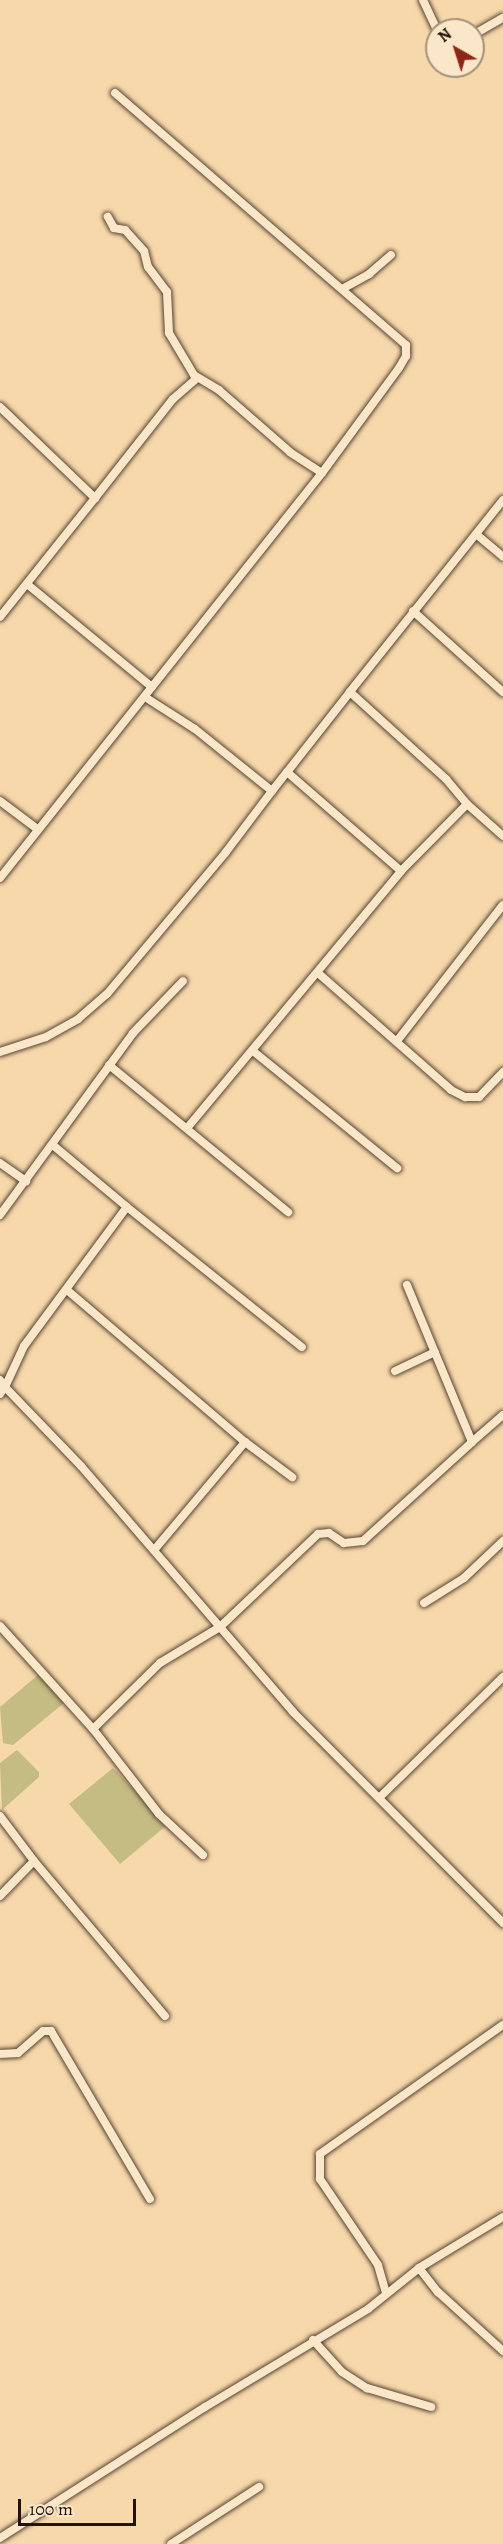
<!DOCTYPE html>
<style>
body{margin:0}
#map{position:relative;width:503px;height:2544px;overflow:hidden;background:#f7d8ab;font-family:Alegreya,serif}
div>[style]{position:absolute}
.green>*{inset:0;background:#c4bc83}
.roads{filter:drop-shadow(0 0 2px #574432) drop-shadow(0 0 2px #574432)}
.minor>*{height:8px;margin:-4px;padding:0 4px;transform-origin:4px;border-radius:4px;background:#fae6c8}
span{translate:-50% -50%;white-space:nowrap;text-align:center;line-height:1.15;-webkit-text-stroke:5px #fae6c8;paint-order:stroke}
.north{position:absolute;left:425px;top:18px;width:60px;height:60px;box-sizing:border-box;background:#fae6c8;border:2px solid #a4927c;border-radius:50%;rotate:321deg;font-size:16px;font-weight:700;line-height:24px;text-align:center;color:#22130a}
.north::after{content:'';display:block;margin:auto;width:21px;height:27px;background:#8f2418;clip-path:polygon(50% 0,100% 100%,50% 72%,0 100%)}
.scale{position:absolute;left:18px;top:2499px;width:118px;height:27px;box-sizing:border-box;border:3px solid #22130a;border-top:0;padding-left:8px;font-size:18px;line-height:21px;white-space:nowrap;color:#22130a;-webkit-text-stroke:4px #fae6c8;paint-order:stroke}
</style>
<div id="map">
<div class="green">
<div style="clip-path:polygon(38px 1675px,64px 1703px,13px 1745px,3px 1743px,0 1707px)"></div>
<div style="clip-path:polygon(17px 1750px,39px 1772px,39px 1777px,2px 1810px,0 1763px)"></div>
<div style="clip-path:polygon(113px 1768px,167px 1825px,120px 1864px,69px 1804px)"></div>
</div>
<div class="roads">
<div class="minor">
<div style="left:423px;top:0;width:33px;rotate:65deg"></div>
<div style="left:473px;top:35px;width:34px;rotate:-30deg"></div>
<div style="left:115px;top:93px;width:385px;rotate:40.9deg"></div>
<div style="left:406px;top:345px;width:11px;rotate:90deg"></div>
<div style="left:406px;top:356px;width:14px;rotate:120deg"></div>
<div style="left:399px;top:368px;width:130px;rotate:126.3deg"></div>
<div style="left:344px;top:288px;width:29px;rotate:-29deg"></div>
<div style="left:369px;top:274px;width:29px;rotate:-41deg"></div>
<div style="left:0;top:407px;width:132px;rotate:43.8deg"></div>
<div style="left:95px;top:498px;width:152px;rotate:128.6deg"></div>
<div style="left:95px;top:498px;width:126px;rotate:-51.8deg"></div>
<div style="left:173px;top:399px;width:32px;rotate:-41deg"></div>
<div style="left:503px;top:500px;width:246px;rotate:128.6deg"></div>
<div style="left:350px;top:692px;width:130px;rotate:42.2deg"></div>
<div style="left:446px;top:779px;width:33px;rotate:50deg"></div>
<div style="left:467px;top:804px;width:48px;rotate:41.6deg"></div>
<div style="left:476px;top:534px;width:35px;rotate:40deg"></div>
<div style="left:27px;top:584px;width:162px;rotate:39.5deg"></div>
<div style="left:413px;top:611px;width:121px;rotate:42deg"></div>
<div style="left:350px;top:692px;width:102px;rotate:128.2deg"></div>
<div style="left:287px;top:772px;width:151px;rotate:41deg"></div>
<div style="left:401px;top:871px;width:94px;rotate:-45.4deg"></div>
<div style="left:145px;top:697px;width:59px;rotate:32.6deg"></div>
<div style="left:195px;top:729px;width:99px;rotate:38.8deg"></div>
<div style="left:272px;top:791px;width:24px;rotate:-52deg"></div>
<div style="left:0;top:801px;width:45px;rotate:36.9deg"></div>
<div style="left:0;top:878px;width:517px;rotate:-51.51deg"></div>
<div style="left:322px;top:473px;width:38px;rotate:-147deg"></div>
<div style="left:290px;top:452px;width:94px;rotate:-138.9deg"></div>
<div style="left:219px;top:390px;width:29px;rotate:-149deg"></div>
<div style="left:194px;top:375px;width:49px;rotate:-120.8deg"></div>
<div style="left:169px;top:333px;width:41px;rotate:-92.8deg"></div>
<div style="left:167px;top:292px;width:31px;rotate:-127deg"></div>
<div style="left:148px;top:267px;width:16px;rotate:-104deg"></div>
<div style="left:144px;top:251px;width:28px;rotate:-132deg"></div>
<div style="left:125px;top:230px;width:11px;rotate:-170deg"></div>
<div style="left:114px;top:228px;width:13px;rotate:-119deg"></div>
<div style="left:318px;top:973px;width:177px;rotate:41.3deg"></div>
<div style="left:451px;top:1090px;width:16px;rotate:27deg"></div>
<div style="left:465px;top:1097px;width:14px"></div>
<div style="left:479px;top:1097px;width:35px;rotate:-46deg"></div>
<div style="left:397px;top:1041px;width:172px;rotate:-52.1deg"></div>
<div style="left:253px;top:1051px;width:186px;rotate:39.1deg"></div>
<div style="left:0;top:1052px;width:48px;rotate:-18.1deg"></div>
<div style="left:46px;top:1037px;width:37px;rotate:-29deg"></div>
<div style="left:78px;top:1019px;width:38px;rotate:-41deg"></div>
<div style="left:107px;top:994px;width:185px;rotate:-50deg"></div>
<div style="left:226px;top:852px;width:76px;rotate:-53deg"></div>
<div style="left:109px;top:1065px;width:232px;rotate:39.4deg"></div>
<div style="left:188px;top:1127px;width:333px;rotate:-50.2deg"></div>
<div style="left:0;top:1163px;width:32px;rotate:35deg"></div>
<div style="left:127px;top:1207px;width:224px;rotate:38.7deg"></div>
<div style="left:0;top:1215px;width:225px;rotate:-53.8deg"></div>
<div style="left:133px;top:1033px;width:72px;rotate:-46.1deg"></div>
<div style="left:67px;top:1290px;width:234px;rotate:40.5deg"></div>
<div style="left:245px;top:1442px;width:59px;rotate:36.7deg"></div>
<div style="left:395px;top:1371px;width:44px;rotate:-25.4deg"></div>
<div style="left:0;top:1380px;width:9px;rotate:54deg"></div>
<div style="left:5px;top:1387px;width:45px;rotate:-65.1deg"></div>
<div style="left:24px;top:1346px;width:173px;rotate:-53.5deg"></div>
<div style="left:127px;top:1207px;width:95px;rotate:-140.1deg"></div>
<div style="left:0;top:1394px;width:9px;rotate:-54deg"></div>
<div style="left:5px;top:1387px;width:110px;rotate:46.1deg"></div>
<div style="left:81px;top:1466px;width:325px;rotate:49.2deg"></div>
<div style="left:293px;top:1712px;width:298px;rotate:45.1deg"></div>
<div style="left:472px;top:1442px;width:41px;rotate:-41.1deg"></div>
<div style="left:155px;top:1549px;width:140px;rotate:-49.9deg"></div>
<div style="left:424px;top:1603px;width:47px;rotate:-32deg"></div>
<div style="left:464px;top:1578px;width:54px;rotate:-43.5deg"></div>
<div style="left:0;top:1626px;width:139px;rotate:47.9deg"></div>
<div style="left:380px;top:1797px;width:172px;rotate:-44.3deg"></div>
<div style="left:0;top:1816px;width:56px;rotate:52.9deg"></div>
<div style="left:34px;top:1861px;width:49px;rotate:134.2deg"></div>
<div style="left:203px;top:1855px;width:60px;rotate:-137deg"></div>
<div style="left:159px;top:1814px;width:108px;rotate:-127.8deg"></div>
<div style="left:93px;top:1729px;width:94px;rotate:-44.6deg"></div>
<div style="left:160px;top:1663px;width:70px;rotate:-31deg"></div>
<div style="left:220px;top:1627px;width:135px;rotate:-43.5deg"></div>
<div style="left:318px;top:1534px;width:11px;rotate:-5deg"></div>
<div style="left:329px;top:1533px;width:18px;rotate:34deg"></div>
<div style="left:344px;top:1543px;width:19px;rotate:-6deg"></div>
<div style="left:363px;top:1541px;width:147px;rotate:-42.2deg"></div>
<div style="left:472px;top:1442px;width:170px;rotate:-112.5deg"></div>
<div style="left:34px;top:1861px;width:203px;rotate:49.8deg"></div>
<div style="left:0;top:2054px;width:18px;rotate:-3deg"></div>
<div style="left:18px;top:2053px;width:33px;rotate:-41deg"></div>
<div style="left:43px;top:2031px;width:8px"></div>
<div style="left:51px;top:2031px;width:195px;rotate:59.5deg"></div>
<div style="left:419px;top:2268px;width:31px;rotate:52deg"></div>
<div style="left:438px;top:2292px;width:88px;rotate:42.2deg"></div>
<div style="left:386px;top:2293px;width:29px;rotate:-106deg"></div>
<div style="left:378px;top:2265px;width:104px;rotate:-124deg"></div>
<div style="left:320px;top:2179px;width:25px;rotate:-90deg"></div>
<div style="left:320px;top:2154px;width:224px;rotate:-35.2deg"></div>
<div style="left:313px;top:2340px;width:43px;rotate:47.8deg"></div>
<div style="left:342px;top:2372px;width:30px;rotate:33deg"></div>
<div style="left:367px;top:2388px;width:67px;rotate:16.5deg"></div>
<div style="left:0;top:2538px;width:243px;rotate:-32.6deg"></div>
<div style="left:205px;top:2407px;width:190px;rotate:-31deg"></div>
<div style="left:368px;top:2309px;width:65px;rotate:-38.8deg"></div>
<div style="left:419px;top:2268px;width:98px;rotate:-31.3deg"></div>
<div style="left:171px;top:2544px;width:105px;rotate:-32.9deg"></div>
</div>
</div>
<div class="north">N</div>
<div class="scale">100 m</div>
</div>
